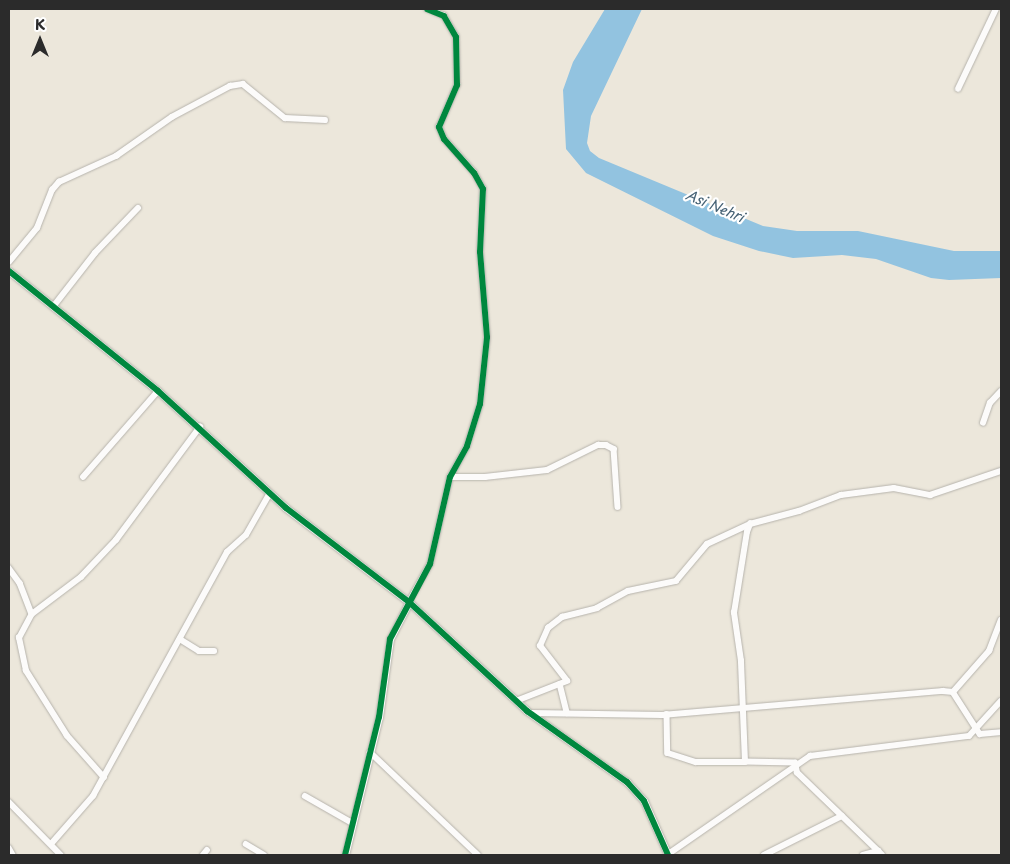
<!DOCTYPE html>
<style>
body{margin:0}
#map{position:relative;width:1010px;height:864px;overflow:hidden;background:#ece7db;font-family:"Playpen Sans",sans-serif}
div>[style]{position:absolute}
.water>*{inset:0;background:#92c3e0}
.roads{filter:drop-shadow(0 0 1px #b6b3ac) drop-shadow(0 0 1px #b6b3ac)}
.minor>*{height:5.5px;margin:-2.75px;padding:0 2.75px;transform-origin:2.75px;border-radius:2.75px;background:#fcfbfa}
.tertiary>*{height:7px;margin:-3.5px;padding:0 3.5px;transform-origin:3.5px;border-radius:3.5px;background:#fcfbfa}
.cycleway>*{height:6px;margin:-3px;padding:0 3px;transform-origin:3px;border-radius:3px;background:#00873e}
span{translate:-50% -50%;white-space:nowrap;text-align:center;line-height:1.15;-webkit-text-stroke:4.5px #fff;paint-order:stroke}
.water-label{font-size:14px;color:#456174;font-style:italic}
.frame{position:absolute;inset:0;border:10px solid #2b2b2b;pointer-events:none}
.north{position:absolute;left:15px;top:15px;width:50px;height:50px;-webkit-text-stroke:4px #fff;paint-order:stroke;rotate:0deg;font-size:14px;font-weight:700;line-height:20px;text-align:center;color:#2b2b2b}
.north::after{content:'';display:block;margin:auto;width:18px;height:22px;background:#2b2b2b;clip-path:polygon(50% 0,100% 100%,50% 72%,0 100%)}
</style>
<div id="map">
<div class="water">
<div style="clip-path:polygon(605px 9px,642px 9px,591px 116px,587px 143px,590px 151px,599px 158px,763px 226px,797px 231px,858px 231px,954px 251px,1001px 251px,1001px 278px,949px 280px,931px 278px,876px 259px,842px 255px,793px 258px,759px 251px,713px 236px,586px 173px,566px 149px,563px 90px,573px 62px)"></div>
</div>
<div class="roads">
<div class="minor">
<div style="left:958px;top:89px;width:89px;rotate:-64.6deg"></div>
<div style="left:9px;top:262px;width:44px;rotate:-50.5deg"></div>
<div style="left:37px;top:228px;width:41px;rotate:-68.5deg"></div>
<div style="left:52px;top:190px;width:11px;rotate:-49deg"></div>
<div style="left:59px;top:182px;width:63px;rotate:-24.5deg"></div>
<div style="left:116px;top:156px;width:68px;rotate:-34.9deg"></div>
<div style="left:172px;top:117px;width:66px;rotate:-28.1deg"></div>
<div style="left:230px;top:86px;width:13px;rotate:-9deg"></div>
<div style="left:243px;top:84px;width:54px;rotate:39deg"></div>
<div style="left:285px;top:118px;width:40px;rotate:2.9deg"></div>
<div style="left:53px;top:307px;width:68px;rotate:-52.1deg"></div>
<div style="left:95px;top:253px;width:62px;rotate:-46.3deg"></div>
<div style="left:983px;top:423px;width:21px;rotate:-71deg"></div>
<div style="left:990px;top:403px;width:16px;rotate:-47deg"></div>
<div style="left:83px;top:477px;width:114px;rotate:-48.9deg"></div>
<div style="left:450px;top:477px;width:35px"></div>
<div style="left:485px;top:477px;width:62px;rotate:-6.4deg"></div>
<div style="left:547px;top:470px;width:57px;rotate:-26.1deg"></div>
<div style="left:598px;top:445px;width:8px"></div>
<div style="left:606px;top:445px;width:9px;rotate:27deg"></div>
<div style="left:614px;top:449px;width:58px;rotate:86.1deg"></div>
<div style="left:9px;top:568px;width:19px;rotate:54deg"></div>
<div style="left:20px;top:583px;width:33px;rotate:69deg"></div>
<div style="left:409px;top:602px;width:43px;rotate:-61.1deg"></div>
<div style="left:430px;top:564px;width:89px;rotate:-77.1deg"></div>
<div style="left:450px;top:477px;width:35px;rotate:-61deg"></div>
<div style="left:467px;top:446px;width:44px;rotate:-72.8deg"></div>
<div style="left:480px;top:404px;width:67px;rotate:-84deg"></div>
<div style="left:487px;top:337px;width:85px;rotate:-94.7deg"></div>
<div style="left:480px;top:252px;width:63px;rotate:-87.3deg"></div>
<div style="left:483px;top:189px;width:18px;rotate:-119deg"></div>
<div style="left:474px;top:173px;width:45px;rotate:-131.4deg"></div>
<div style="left:444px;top:139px;width:13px;rotate:-113deg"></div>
<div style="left:439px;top:127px;width:46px;rotate:-66.8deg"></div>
<div style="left:457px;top:85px;width:48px;rotate:-91.2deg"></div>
<div style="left:456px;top:37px;width:24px;rotate:-120deg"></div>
<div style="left:444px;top:16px;width:18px;rotate:-158deg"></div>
<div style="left:180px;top:639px;width:22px;rotate:32deg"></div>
<div style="left:199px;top:651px;width:15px"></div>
<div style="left:560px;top:684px;width:30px;rotate:76deg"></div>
<div style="left:953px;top:692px;width:55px;rotate:-48.7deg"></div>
<div style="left:989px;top:651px;width:33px;rotate:-69deg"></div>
<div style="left:516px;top:701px;width:55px;rotate:-21.4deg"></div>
<div style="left:567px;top:681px;width:44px;rotate:-127.6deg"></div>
<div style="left:540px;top:646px;width:20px;rotate:-66deg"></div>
<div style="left:548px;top:628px;width:18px;rotate:-38deg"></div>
<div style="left:562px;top:617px;width:36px;rotate:-14deg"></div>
<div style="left:597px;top:608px;width:35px;rotate:-29deg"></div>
<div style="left:628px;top:591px;width:49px;rotate:-11.8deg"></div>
<div style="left:676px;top:581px;width:48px;rotate:-50deg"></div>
<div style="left:707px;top:544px;width:47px;rotate:-24.9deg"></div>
<div style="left:532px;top:713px;width:130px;rotate:0.9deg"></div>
<div style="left:662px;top:715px;width:282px;rotate:-4.9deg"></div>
<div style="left:943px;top:691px;width:10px;rotate:6deg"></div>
<div style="left:953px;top:692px;width:50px;rotate:57.3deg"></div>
<div style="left:980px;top:734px;width:21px;rotate:-5deg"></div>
<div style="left:667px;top:714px;width:39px;rotate:89deg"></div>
<div style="left:668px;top:753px;width:29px;rotate:18deg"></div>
<div style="left:696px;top:762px;width:49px"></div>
<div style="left:370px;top:752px;width:149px;rotate:43.6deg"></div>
<div style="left:104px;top:778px;width:56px;rotate:-131.4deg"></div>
<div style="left:67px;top:736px;width:77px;rotate:-122.2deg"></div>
<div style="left:26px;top:671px;width:34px;rotate:-102deg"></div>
<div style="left:19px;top:638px;width:27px;rotate:-62deg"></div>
<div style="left:32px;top:614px;width:61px;rotate:-37.1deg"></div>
<div style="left:81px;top:577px;width:51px;rotate:-46.6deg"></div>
<div style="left:116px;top:540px;width:141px;rotate:-53.4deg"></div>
<div style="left:305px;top:796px;width:56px;rotate:29.7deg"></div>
<div style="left:9px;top:802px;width:74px;rotate:45.5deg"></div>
<div style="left:51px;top:844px;width:64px;rotate:-48.8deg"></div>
<div style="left:93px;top:796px;width:278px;rotate:-61.2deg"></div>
<div style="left:227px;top:552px;width:25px;rotate:-42deg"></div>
<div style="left:246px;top:535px;width:48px;rotate:-60.3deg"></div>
<div style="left:246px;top:844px;width:21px;rotate:31deg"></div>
<div style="left:9px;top:848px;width:8px;rotate:60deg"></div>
<div style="left:203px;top:855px;width:6px;rotate:-51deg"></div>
<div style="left:667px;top:855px;width:174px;rotate:-34.7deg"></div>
<div style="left:810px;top:756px;width:160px;rotate:-7.2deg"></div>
<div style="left:969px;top:736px;width:47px;rotate:-47.6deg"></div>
<div style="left:764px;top:855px;width:87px;rotate:-26.6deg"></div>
<div style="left:863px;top:855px;width:16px;rotate:-15deg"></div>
<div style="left:882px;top:855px;width:118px;rotate:-136deg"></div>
<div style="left:797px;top:773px;width:10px;rotate:-101deg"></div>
<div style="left:795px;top:763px;width:50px;rotate:-178.9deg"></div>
<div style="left:745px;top:762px;width:101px;rotate:-92.3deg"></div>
<div style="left:741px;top:661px;width:49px;rotate:-98.3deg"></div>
<div style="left:734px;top:613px;width:82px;rotate:-80.9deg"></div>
<div style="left:747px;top:532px;width:9px;rotate:-69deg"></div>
<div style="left:750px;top:524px;width:51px;rotate:-14.9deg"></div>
<div style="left:799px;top:511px;width:45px;rotate:-20.9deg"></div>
<div style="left:841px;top:495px;width:53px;rotate:-7.5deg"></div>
<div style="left:894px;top:488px;width:37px;rotate:11deg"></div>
<div style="left:930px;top:495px;width:75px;rotate:-18.7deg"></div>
</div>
<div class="tertiary">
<div style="left:9px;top:271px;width:191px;rotate:38.8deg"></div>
<div style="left:158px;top:391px;width:173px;rotate:42.4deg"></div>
<div style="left:286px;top:508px;width:155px;rotate:37.4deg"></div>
<div style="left:409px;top:602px;width:161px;rotate:42.7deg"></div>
<div style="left:527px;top:711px;width:123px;rotate:35.4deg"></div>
<div style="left:627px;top:782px;width:25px;rotate:48deg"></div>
<div style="left:644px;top:801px;width:59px;rotate:66deg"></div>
<div style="left:345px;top:855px;width:142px;rotate:-76.2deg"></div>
<div style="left:379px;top:717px;width:79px;rotate:-82deg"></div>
<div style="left:390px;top:639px;width:42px;rotate:-62.8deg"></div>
</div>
</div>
<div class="cycleway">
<div style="left:9px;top:271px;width:191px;rotate:38.8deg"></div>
<div style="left:158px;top:391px;width:173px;rotate:42.4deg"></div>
<div style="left:286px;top:508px;width:155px;rotate:37.4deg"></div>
<div style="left:409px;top:602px;width:161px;rotate:42.7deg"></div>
<div style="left:527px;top:711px;width:123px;rotate:35.4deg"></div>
<div style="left:627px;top:782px;width:25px;rotate:48deg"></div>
<div style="left:644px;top:801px;width:59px;rotate:66deg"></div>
<div style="left:345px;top:855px;width:142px;rotate:-76.2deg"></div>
<div style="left:379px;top:717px;width:79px;rotate:-82deg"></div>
<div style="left:390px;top:639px;width:85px;rotate:-61.9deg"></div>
<div style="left:430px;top:564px;width:89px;rotate:-77.1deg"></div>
<div style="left:450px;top:477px;width:35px;rotate:-61deg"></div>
<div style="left:467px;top:446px;width:44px;rotate:-72.8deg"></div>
<div style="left:480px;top:404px;width:67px;rotate:-84deg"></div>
<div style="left:487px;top:337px;width:85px;rotate:-94.7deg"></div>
<div style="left:480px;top:252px;width:63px;rotate:-87.3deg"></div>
<div style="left:483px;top:189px;width:18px;rotate:-119deg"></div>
<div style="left:474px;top:173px;width:45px;rotate:-131.4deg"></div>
<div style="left:444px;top:139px;width:13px;rotate:-113deg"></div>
<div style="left:439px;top:127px;width:46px;rotate:-66.8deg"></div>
<div style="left:457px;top:85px;width:48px;rotate:-91.2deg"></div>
<div style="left:456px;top:37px;width:24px;rotate:-120deg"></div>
<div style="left:444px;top:16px;width:18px;rotate:-158deg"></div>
</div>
<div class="water-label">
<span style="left:715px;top:206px;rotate:23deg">Asi Nehri</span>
</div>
<div class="frame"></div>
<div class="north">K</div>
</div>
